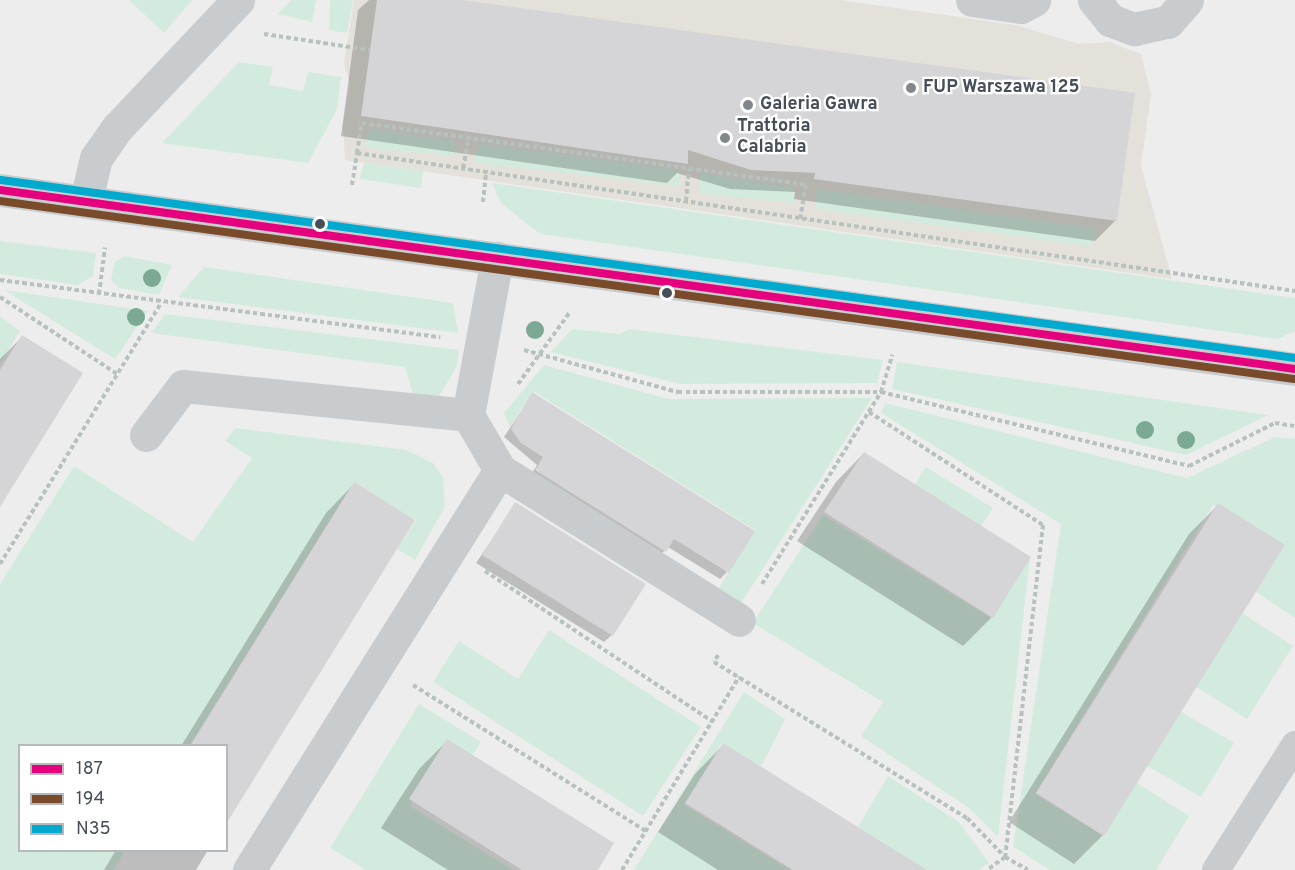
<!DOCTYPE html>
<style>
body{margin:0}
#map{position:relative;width:1295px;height:870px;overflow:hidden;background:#eeeded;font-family:Overpass,sans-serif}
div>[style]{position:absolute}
.commercial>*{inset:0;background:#e3e1da}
.green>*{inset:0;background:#d3ebde}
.shadow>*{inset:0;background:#0003}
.building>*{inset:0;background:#d5d5d7}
.path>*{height:4px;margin-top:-2px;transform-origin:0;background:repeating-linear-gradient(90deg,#b7c2be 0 4.5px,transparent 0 7.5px)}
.service>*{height:28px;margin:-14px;padding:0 14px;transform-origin:14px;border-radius:14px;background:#c9ccce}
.minor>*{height:33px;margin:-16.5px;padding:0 16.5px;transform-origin:16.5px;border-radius:16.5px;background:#c9ccce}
.tertiary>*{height:33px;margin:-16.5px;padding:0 16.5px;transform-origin:16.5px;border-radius:16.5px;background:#c9ccce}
.bus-1>*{height:8px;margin:-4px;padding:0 4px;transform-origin:4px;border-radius:4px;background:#e5007d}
.bus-2>*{height:8px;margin:-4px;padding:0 4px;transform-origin:4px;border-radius:4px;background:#7a4b2a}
.bus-3>*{height:8px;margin:-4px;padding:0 4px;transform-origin:4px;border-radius:4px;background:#00a9ce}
.trees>*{width:18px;height:18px;margin:-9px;border-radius:50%;background:#7ca994}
.dots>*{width:16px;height:16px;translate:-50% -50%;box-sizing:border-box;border:3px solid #fff;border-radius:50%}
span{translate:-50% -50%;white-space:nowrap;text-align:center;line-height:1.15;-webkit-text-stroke:4.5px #fff;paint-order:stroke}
.poi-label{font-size:18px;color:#464e58;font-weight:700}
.left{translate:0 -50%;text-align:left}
.legend{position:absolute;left:18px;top:744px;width:210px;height:108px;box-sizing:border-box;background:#fff;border:2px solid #b5b8bc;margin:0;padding:8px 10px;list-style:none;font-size:18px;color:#464e58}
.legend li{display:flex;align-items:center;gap:12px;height:30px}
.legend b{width:30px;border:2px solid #b5b8bc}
</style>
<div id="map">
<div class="commercial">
<div style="clip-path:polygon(354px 0,839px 0,1015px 25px,1079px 44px,1109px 42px,1141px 54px,1151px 94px,1141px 166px,1172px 279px,345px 160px,343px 125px,350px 83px,344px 64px)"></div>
</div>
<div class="green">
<div style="clip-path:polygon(129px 0,192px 0,164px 33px)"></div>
<div style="clip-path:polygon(291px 0,316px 0,312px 22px,278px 14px)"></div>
<div style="clip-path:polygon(330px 0,353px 0,347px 33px,329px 30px)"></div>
<div style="clip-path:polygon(239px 62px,273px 67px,269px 85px,303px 91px,308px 72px,341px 77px,337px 109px,308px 163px,162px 143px)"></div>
<div style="clip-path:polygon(370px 129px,454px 141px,457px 156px,369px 148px,364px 145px)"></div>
<div style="clip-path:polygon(479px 144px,678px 170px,681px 186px,477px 163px,473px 159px)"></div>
<div style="clip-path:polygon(364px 163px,423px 171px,421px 188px,360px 179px)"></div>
<div style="clip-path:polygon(700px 173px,793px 188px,795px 203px,699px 193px)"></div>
<div style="clip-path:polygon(492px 183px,1295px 298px,1295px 331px,1278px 339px,540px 234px,501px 203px)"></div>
<div style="clip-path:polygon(815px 189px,1094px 228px,1095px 242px,1090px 246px,815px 209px)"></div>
<div style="clip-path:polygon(0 241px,96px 253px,93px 276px,78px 285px,0 274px)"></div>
<div style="clip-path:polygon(124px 256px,172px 265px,159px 295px,119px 288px,111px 280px,115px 262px)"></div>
<div style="clip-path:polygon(204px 267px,453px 303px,458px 333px,178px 297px)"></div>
<div style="clip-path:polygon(4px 290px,148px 311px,115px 359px)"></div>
<div style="clip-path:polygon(165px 314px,459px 350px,457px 366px,438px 398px,413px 394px,405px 367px,151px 333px)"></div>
<div style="clip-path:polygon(0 316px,20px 331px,0 364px)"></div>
<div style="clip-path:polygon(572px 329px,620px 334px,629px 329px,883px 360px,877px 383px,680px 384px,551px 352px)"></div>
<div style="clip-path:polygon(897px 362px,1268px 415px,1186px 455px,892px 389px)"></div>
<div style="clip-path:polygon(544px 365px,669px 399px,872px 398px,736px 611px,714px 596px,755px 530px,533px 391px,510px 427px,504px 413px)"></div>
<div style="clip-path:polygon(885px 403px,1187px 478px,1275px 437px,1295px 439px,1295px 618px,1255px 591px,1281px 547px,1213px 505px,1035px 794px,1103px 836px,1137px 783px,1189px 816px,1156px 870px,1050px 870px,1013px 847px,1061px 524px,881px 413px)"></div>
<div style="clip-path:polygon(235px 428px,407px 450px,433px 463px,443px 477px,445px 507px,415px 560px,397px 549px,416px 520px,353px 483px,190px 745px,20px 746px,20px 850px,125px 851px,113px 870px,0 870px,0 584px,74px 466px,193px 542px,252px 458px,225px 441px)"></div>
<div style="clip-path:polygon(926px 467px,993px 508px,980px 528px,913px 487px)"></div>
<div style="clip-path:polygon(823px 515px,992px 619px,1030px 558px,998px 837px,969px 808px,861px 736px,883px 702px,753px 623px)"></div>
<div style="clip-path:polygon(1242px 613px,1293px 646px,1247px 719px,1195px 686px)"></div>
<div style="clip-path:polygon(549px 630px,701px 727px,643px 816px,433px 682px,459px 641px,518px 679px)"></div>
<div style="clip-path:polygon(744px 692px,785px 719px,761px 767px,722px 743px,684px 805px,790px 870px,634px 870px)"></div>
<div style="clip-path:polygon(419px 704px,481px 742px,470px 759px,447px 745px,410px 806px,513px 870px,366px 870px,330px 848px)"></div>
<div style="clip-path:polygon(1180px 711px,1234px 743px,1201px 797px,1147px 766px)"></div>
<div style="clip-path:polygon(888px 776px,959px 822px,989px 863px,978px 870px,878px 870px,892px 848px,858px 827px)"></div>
</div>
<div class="shadow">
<div style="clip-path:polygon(369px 0,451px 0,1116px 220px,1095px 241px,794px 199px,795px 192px,730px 189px,677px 173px,667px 183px,341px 136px,358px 10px)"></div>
<div style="clip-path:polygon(22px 337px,0 504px,0 359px)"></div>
<div style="clip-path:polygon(533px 394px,727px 572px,720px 579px,668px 547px,657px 558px,529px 478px,537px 465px,504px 437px)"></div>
<div style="clip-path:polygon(864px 453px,992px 617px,963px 646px,797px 541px,836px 482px)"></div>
<div style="clip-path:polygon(354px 484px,226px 746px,181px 746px,326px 513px)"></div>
<div style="clip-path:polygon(516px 504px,612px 635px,604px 642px,476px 563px)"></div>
<div style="clip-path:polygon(1218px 505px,1103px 835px,1074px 864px,1009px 822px,1189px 534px)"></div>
<div style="clip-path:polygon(447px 741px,596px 870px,448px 870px,381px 828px,419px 769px)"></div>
<div style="clip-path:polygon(723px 745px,876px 870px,718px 870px,658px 832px,695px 774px)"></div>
<div style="clip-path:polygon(116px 850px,208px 850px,196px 870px,104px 870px)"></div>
</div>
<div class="building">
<div style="clip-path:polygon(377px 0,462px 0,1135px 93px,1117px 221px,814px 179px,815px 173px,751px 170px,688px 150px,688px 164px,361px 116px)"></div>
<div style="clip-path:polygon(22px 335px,83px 373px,0 507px,0 370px)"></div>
<div style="clip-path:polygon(532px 392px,755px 531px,729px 573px,674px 539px,666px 552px,535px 470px,543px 457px,521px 443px,511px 429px)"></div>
<div style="clip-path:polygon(864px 452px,1031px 557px,993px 618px,824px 512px)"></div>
<div style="clip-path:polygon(354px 482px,415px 520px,226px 824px,226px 746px,190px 746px)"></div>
<div style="clip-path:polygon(515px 502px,646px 584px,613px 636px,482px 555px)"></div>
<div style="clip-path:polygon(1218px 503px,1285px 545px,1104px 836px,1036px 793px)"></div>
<div style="clip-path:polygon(447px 739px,614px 843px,598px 870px,522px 870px,409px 799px)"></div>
<div style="clip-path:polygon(723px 743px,927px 870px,793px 870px,685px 803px)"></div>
</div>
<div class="path">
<div style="left:264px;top:34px;width:107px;rotate:8.6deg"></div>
<div style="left:357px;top:153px;width:30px;rotate:-81deg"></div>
<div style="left:362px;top:123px;width:448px;rotate:7.9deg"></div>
<div style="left:806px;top:185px;width:34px;rotate:100deg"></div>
<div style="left:463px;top:168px;width:31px;rotate:-79deg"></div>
<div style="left:352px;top:185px;width:32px;rotate:-81deg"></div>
<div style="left:357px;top:153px;width:948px;rotate:8.37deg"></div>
<div style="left:686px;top:201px;width:32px;rotate:-85deg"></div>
<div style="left:483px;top:202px;width:30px;rotate:-84deg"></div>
<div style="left:0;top:280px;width:444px;rotate:7.4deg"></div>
<div style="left:99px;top:294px;width:47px;rotate:-82.7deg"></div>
<div style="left:0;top:297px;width:140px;rotate:33.3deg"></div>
<div style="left:524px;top:350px;width:160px;rotate:15.3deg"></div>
<div style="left:678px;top:392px;width:203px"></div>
<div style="left:881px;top:392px;width:317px;rotate:13.5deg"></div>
<div style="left:1189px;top:466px;width:96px;rotate:-26.6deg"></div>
<div style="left:1275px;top:423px;width:20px;rotate:9deg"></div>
<div style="left:518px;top:384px;width:89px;rotate:-54.2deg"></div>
<div style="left:869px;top:412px;width:207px;rotate:33deg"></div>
<div style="left:1043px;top:525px;width:334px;rotate:96.5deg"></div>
<div style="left:1005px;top:857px;width:22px;rotate:144deg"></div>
<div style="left:0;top:564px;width:307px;rotate:-58.3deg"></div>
<div style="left:485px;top:571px;width:273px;rotate:33.5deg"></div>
<div style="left:762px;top:584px;width:226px;rotate:-58.2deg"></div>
<div style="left:881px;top:392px;width:39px;rotate:-73deg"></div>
<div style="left:718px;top:655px;width:8px;rotate:120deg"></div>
<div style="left:714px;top:662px;width:297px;rotate:31.7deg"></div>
<div style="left:967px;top:818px;width:54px;rotate:45.7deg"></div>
<div style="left:1005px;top:857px;width:26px;rotate:29deg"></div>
<div style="left:413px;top:685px;width:275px;rotate:32.1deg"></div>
<div style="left:622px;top:870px;width:226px;rotate:-58.8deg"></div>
</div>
<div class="service">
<div style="left:1216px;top:870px;width:148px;rotate:-57.7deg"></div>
</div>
<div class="minor">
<div style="left:972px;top:0;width:49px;rotate:8.1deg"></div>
<div style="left:1021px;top:7px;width:15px;rotate:-28deg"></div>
<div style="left:1094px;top:0;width:26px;rotate:51deg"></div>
<div style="left:1110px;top:20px;width:26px;rotate:21deg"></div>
<div style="left:1134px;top:29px;width:35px;rotate:-12deg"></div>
<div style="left:1168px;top:22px;width:29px;rotate:-49deg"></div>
<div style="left:86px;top:200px;width:43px;rotate:-76.6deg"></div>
<div style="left:96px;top:158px;width:38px;rotate:-55deg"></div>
<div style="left:118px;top:127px;width:175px;rotate:-46.6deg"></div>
<div style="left:468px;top:415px;width:64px;rotate:59.8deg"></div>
<div style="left:500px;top:470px;width:282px;rotate:32.1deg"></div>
<div style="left:146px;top:435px;width:61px;rotate:-52.9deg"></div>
<div style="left:183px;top:386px;width:286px;rotate:5.8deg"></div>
<div style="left:468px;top:415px;width:160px;rotate:-79.5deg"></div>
<div style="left:249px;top:870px;width:472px;rotate:-57.9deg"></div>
</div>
<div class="tertiary">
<div style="left:0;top:190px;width:1307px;rotate:7.87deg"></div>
</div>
<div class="bus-1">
<div style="left:0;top:190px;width:1307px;rotate:7.87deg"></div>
</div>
<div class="bus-2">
<div style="left:0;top:201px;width:1306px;rotate:7.83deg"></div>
</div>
<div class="bus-3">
<div style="left:1px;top:180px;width:1306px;rotate:7.83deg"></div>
</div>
<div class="trees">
<div style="left:152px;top:278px"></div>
<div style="left:136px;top:317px"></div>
<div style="left:535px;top:330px"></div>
<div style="left:1145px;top:430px"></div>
<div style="left:1186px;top:440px"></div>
</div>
<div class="dots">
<div style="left:911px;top:88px;background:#81868c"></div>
<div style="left:748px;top:105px;background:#81868c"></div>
<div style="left:725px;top:138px;background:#81868c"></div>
<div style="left:320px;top:224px;background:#464e58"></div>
<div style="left:667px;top:293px;background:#464e58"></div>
</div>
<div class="poi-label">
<span class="left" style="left:923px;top:88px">FUP Warszawa 125</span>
<span class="left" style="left:760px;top:105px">Galeria Gawra</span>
<span class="left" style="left:737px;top:138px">Trattoria<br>Calabria</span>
</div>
<ul class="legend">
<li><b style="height:8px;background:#e5007d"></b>187</li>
<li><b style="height:8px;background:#7a4b2a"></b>194</li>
<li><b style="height:8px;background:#00a9ce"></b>N35</li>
</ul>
</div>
